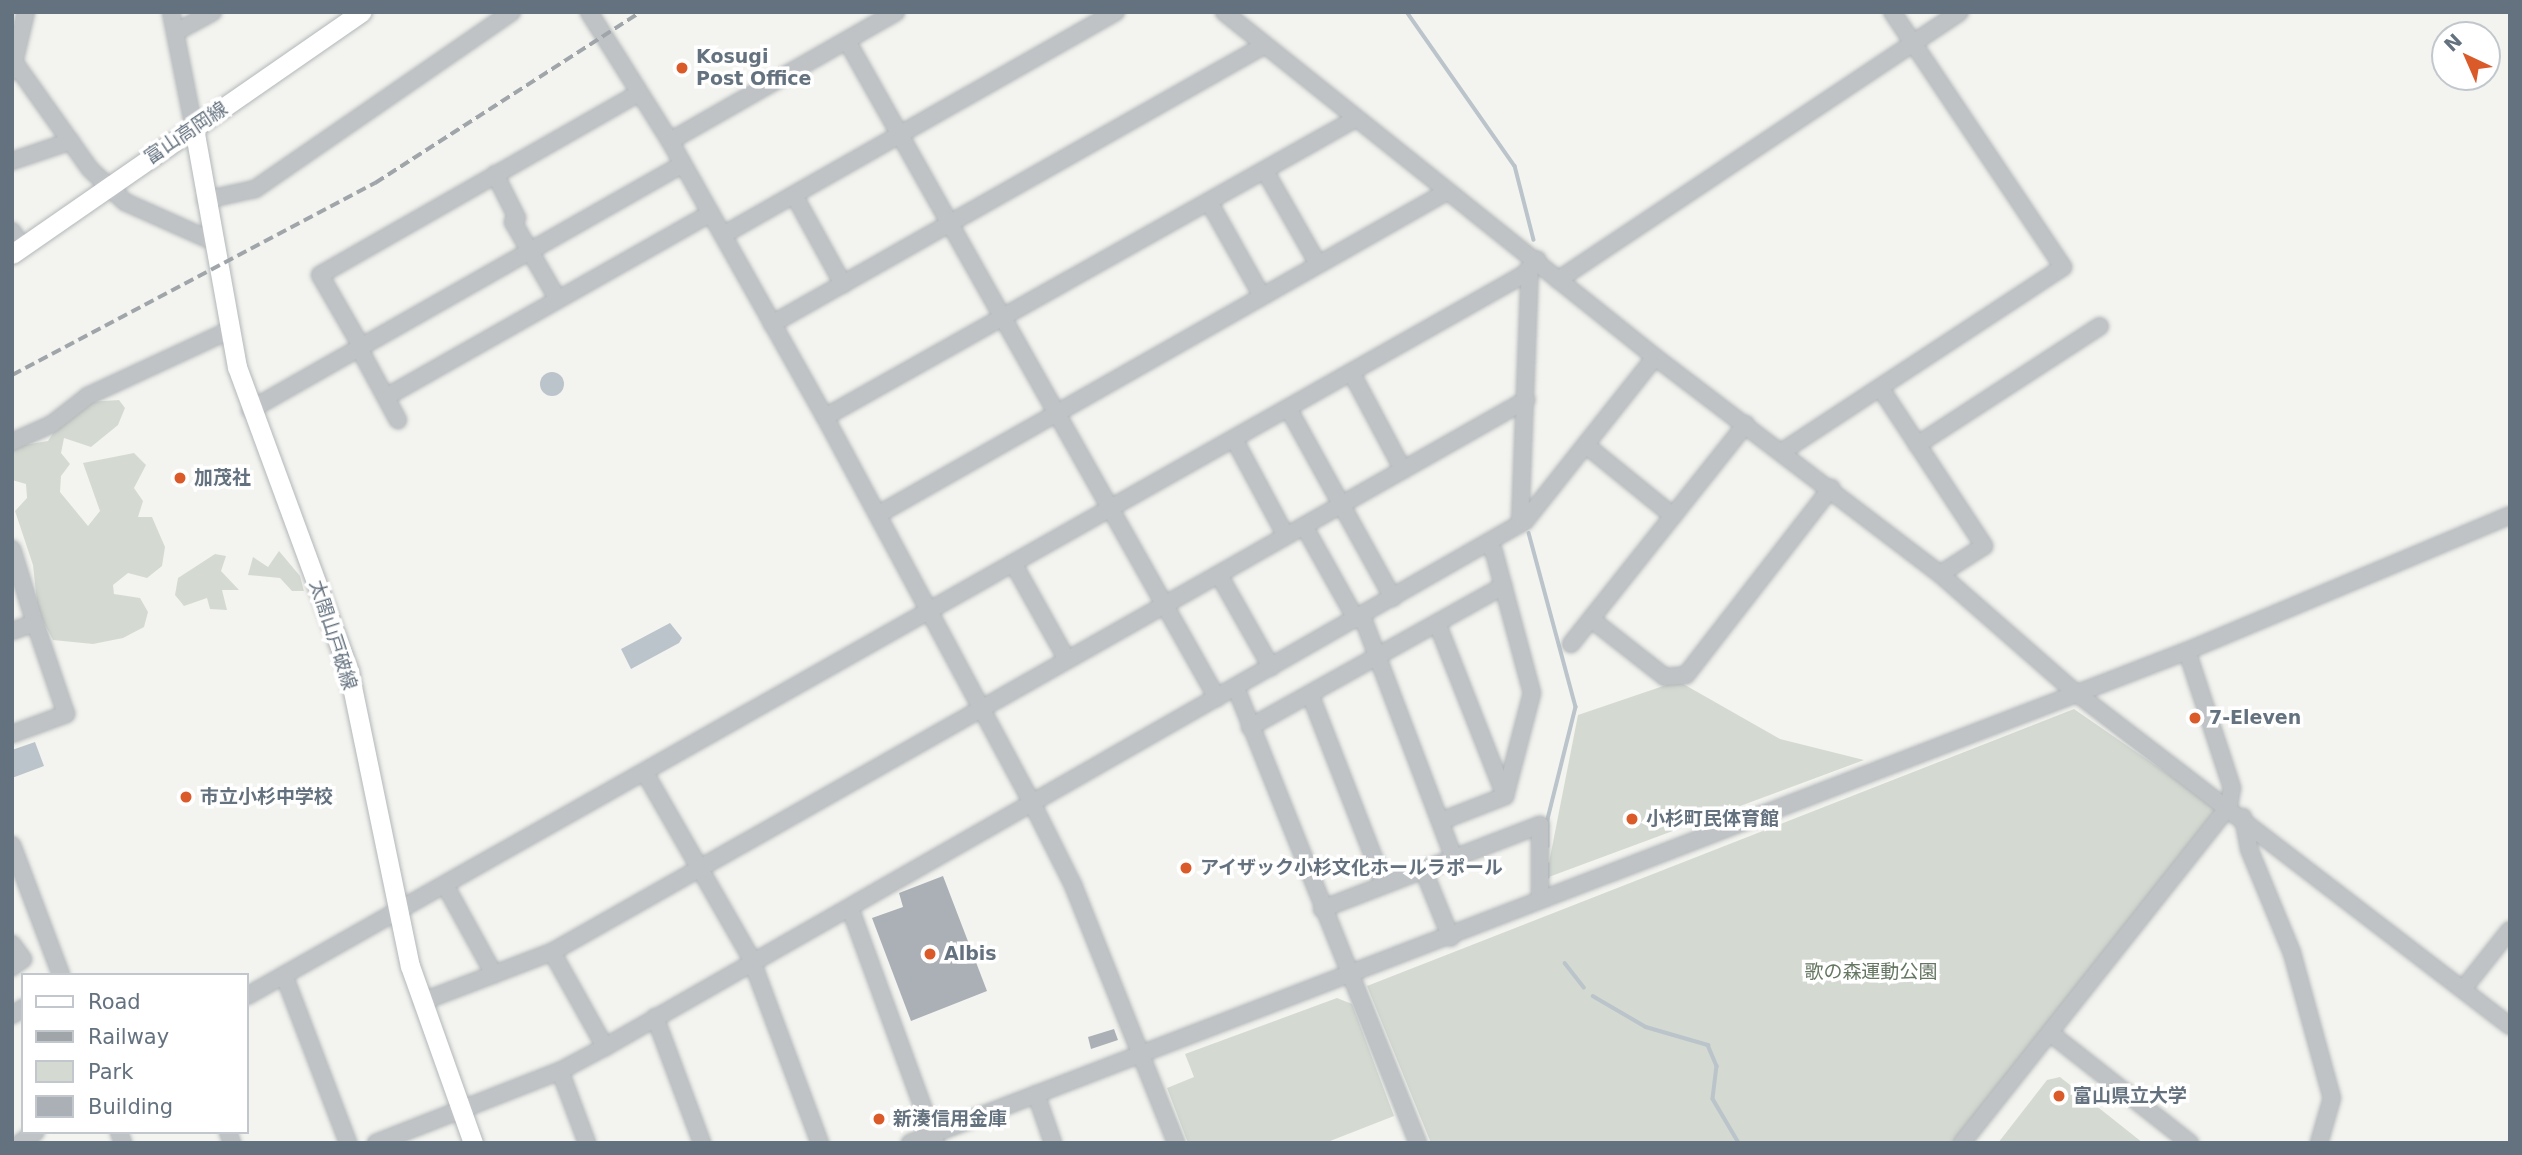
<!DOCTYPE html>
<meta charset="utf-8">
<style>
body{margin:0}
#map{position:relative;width:2522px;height:1155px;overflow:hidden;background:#f3f4ef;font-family:"DejaVu Sans","Noto Sans JP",sans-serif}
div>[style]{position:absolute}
.green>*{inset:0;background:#d4dad1}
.water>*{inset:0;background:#bac4ca}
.round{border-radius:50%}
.stream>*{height:3.5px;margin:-1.75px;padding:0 1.75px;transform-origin:1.75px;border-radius:1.75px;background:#bac4ca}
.building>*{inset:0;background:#aab0b5}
.roads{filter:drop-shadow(0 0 2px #b2b6b9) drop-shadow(0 0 2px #b2b6b9)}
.minor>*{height:16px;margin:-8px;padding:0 8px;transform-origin:8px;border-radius:8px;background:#bfc3c6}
.major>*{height:19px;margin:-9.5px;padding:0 9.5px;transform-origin:9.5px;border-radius:9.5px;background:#fff}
.rail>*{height:3.5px;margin-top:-1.75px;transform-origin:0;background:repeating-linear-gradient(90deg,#a0a5aa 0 10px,transparent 0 15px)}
.dots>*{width:19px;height:19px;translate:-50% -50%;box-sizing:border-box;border:4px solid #fff;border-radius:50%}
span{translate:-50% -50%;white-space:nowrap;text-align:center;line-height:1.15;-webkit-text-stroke:7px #fff;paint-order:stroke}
.poi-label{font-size:19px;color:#64727f;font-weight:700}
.left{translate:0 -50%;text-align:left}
.street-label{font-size:19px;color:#64727f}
.park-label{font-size:19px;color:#657762}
.frame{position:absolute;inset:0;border:14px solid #64727f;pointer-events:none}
.legend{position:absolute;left:21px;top:973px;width:228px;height:161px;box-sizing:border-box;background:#fff;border:2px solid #c1c7cc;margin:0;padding:9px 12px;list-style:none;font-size:21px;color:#64727f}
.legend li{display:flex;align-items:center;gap:14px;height:35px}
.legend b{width:35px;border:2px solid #c1c7cc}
.north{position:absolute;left:2431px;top:21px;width:70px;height:70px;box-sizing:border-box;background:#fff;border:2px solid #c1c7cc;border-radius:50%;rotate:316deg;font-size:19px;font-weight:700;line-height:28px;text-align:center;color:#64727f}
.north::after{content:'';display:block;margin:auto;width:24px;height:32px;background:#da5b29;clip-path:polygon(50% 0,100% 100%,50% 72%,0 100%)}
</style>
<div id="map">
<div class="green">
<div style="clip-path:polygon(119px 400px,125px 408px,118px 425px,91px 447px,64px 438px,61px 453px,70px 464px,61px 476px,60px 492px,88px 526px,100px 511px,83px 463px,134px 453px,146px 465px,134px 488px,143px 501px,138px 517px,152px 517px,165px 547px,162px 566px,147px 578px,128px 573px,113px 585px,114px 594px,140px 598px,148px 612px,144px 627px,123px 638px,93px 644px,53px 640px,38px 611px,33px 565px,15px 511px,27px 498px,26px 484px,12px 480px,12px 447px,48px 441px,63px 418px,88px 402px)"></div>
<div style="clip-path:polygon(279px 551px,300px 576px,304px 591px,292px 591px,280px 578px,248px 575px,253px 557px,268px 567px)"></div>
<div style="clip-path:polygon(215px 554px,226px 556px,221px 571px,239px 590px,222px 590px,227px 610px,210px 609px,207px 598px,184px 606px,175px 595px,178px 578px)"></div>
<div style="clip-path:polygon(1678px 681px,1780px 739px,1864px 760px,1546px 878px,1578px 715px)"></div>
<div style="clip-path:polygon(2074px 709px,2217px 808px,1954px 1143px,1431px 1143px,1367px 986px)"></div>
<div style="clip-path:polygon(1337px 998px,1352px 1004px,1394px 1116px,1325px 1143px,1188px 1143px,1167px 1088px,1194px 1077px,1185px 1054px)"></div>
<div style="clip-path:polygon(2060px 1077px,2143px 1143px,1998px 1143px,2047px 1080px)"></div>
</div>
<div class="water">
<div class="round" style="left:540px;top:372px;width:24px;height:24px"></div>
<div style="clip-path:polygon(670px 623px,682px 638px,679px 643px,631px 669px,621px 649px)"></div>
<div style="clip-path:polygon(35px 742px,44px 766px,12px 778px,12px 750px)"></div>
</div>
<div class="stream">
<div style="left:1407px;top:12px;width:188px;rotate:55deg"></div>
<div style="left:1515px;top:166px;width:76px;rotate:75.6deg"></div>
<div style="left:1529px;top:533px;width:180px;rotate:74.9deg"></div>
<div style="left:1576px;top:707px;width:115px;rotate:104deg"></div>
<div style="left:1548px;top:819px;width:27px;rotate:90deg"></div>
<div style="left:1548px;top:864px;width:13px;rotate:90deg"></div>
<div style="left:1565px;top:963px;width:31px;rotate:52deg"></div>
<div style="left:1593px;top:996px;width:61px;rotate:30.3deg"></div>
<div style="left:1646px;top:1027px;width:65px;rotate:16.2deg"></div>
<div style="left:1708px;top:1045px;width:23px;rotate:67deg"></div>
<div style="left:1717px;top:1066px;width:33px;rotate:97deg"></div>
<div style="left:1713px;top:1099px;width:51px;rotate:59.4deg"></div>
</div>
<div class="building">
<div style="clip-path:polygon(943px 876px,987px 991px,911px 1021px,872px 918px,903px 907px,899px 893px)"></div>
<div style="clip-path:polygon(1114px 1029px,1118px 1040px,1091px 1049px,1088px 1037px)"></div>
</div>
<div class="roads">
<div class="minor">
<div style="left:171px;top:12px;width:118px;rotate:78.8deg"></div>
<div style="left:589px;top:12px;width:152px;rotate:57.9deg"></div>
<div style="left:670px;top:141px;width:317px;rotate:60.7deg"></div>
<div style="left:825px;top:417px;width:438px;rotate:61.8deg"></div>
<div style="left:1032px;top:803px;width:92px;rotate:63.4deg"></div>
<div style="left:1073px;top:885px;width:278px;rotate:68.2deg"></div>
<div style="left:1224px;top:12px;width:552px;rotate:38.68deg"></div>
<div style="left:1655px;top:357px;width:358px;rotate:37.3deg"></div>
<div style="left:1940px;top:574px;width:179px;rotate:41.2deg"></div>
<div style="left:2075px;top:692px;width:548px;rotate:37.52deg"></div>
<div style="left:176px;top:32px;width:42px;rotate:-28.4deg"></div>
<div style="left:847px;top:41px;width:754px;rotate:60.61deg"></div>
<div style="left:14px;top:62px;width:131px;rotate:54.6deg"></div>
<div style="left:90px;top:169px;width:48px;rotate:43.3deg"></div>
<div style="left:125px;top:202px;width:95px;rotate:24.1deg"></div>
<div style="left:12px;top:71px;width:61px;rotate:-76.7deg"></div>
<div style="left:670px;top:141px;width:260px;rotate:-29.7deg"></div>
<div style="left:12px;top:161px;width:62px;rotate:-18.7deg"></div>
<div style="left:1265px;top:171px;width:107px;rotate:60.3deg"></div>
<div style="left:495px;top:174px;width:49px;rotate:63.4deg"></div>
<div style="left:517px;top:218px;width:6px;rotate:135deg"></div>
<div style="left:513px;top:222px;width:88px;rotate:59.9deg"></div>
<div style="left:794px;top:195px;width:102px;rotate:61.2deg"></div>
<div style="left:205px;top:200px;width:51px;rotate:-12.4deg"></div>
<div style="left:255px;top:189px;width:312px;rotate:-34.6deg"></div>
<div style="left:1209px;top:202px;width:108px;rotate:60.6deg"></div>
<div style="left:12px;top:231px;width:19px;rotate:58deg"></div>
<div style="left:723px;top:235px;width:452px;rotate:-29.6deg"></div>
<div style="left:1558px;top:280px;width:483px;rotate:-33.7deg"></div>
<div style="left:772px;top:324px;width:566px;rotate:-29.51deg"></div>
<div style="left:361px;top:346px;width:82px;rotate:-120deg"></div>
<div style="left:320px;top:275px;width:367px;rotate:-29.7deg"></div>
<div style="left:359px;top:348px;width:82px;rotate:61.6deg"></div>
<div style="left:1351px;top:372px;width:111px;rotate:62deg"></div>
<div style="left:1881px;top:389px;width:188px;rotate:56.7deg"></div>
<div style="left:1984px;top:546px;width:52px;rotate:147.5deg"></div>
<div style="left:386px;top:397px;width:373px;rotate:-29.5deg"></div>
<div style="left:1288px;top:408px;width:217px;rotate:61.1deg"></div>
<div style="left:250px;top:410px;width:497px;rotate:-29.6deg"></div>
<div style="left:825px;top:417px;width:610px;rotate:-29.34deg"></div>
<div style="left:1234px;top:439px;width:110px;rotate:61.8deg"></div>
<div style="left:12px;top:442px;width:44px;rotate:-24.2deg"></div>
<div style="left:52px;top:424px;width:46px;rotate:-37.9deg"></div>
<div style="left:88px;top:396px;width:157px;rotate:-24.9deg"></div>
<div style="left:1917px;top:445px;width:218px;rotate:-33deg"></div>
<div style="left:1587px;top:446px;width:111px;rotate:39.1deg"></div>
<div style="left:1783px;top:451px;width:335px;rotate:-33.3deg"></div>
<div style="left:2063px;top:267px;width:307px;rotate:-123.8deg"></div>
<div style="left:879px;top:514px;width:654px;rotate:-29.58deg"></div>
<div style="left:1520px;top:524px;width:255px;rotate:-87.8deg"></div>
<div style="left:1304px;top:526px;width:107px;rotate:60.8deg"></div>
<div style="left:12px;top:549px;width:77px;rotate:72.7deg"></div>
<div style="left:35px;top:623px;width:24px;rotate:161deg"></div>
<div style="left:1013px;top:563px;width:109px;rotate:60.8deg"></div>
<div style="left:1219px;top:575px;width:106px;rotate:60.5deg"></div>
<div style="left:1362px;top:616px;width:259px;rotate:69.2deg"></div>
<div style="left:1591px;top:619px;width:94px;rotate:38.1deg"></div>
<div style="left:1665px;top:677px;width:21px;rotate:-5deg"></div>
<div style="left:1686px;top:675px;width:237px;rotate:-52.2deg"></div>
<div style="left:1437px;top:623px;width:186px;rotate:68.5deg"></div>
<div style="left:1571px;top:644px;width:281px;rotate:-51.5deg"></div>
<div style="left:1236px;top:688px;width:490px;rotate:68.2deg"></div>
<div style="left:1310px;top:694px;width:204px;rotate:68.7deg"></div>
<div style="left:1250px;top:727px;width:290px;rotate:-29.1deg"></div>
<div style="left:12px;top:734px;width:58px;rotate:-20.3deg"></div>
<div style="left:66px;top:714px;width:96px;rotate:-108.8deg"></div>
<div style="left:645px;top:773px;width:211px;rotate:60.2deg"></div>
<div style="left:750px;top:956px;width:200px;rotate:69.5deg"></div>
<div style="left:2243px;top:817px;width:33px;rotate:79deg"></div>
<div style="left:2249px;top:849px;width:113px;rotate:67.5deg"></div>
<div style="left:2292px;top:953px;width:150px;rotate:74.6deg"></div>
<div style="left:2332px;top:1098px;width:47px;rotate:106.1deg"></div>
<div style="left:1441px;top:821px;width:69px;rotate:-21.3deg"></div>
<div style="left:1505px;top:796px;width:106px;rotate:-75.3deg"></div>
<div style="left:1532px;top:693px;width:146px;rotate:-105.1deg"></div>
<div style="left:1494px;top:552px;width:11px;rotate:-128deg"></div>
<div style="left:12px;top:845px;width:139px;rotate:69.3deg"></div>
<div style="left:1423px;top:869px;width:74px;rotate:67.9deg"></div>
<div style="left:445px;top:885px;width:102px;rotate:61.2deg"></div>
<div style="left:850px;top:908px;width:250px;rotate:69.9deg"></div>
<div style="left:1322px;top:909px;width:234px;rotate:-21.1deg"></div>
<div style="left:1540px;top:825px;width:75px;rotate:90deg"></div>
<div style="left:12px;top:944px;width:19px;rotate:54deg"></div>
<div style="left:23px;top:959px;width:14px;rotate:144deg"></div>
<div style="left:552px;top:952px;width:109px;rotate:60.8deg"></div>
<div style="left:284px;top:975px;width:180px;rotate:69.1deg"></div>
<div style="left:2463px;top:989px;width:75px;rotate:-51.5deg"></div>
<div style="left:247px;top:996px;width:1466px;rotate:-29.47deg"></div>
<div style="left:1523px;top:275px;width:21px;rotate:-47deg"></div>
<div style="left:421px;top:1002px;width:140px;rotate:-20.9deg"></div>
<div style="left:552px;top:952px;width:1120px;rotate:-29.54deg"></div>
<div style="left:12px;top:1015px;width:13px;rotate:-32deg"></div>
<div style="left:655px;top:1017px;width:134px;rotate:69.5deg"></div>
<div style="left:2050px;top:1033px;width:178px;rotate:38.2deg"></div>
<div style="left:560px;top:1071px;width:77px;rotate:69.4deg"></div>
<div style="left:1036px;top:1094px;width:52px;rotate:70.9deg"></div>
<div style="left:119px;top:1132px;width:12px;rotate:70deg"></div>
<div style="left:228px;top:1132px;width:12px;rotate:70deg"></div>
<div style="left:20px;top:1143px;width:19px;rotate:-35deg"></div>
<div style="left:376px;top:1143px;width:198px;rotate:-21.4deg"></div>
<div style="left:560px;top:1071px;width:51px;rotate:-28.1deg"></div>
<div style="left:605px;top:1047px;width:1060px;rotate:-29.76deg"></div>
<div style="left:1525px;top:521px;width:209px;rotate:-51.6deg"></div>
<div style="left:910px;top:1143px;width:1369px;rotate:-21.07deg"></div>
<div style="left:2187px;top:651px;width:350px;rotate:-22.8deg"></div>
<div style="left:1962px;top:1143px;width:430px;rotate:-51.6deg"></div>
<div style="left:2229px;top:806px;width:18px;rotate:-81deg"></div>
<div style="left:2232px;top:788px;width:144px;rotate:-108.2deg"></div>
</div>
<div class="major">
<div style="left:194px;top:128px;width:243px;rotate:79.8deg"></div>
<div style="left:237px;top:367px;width:325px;rotate:69.8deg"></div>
<div style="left:349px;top:672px;width:300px;rotate:78.3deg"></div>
<div style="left:410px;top:966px;width:188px;rotate:70.4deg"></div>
<div style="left:12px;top:254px;width:425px;rotate:-34.7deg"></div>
</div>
</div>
<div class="rail">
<div style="left:12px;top:375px;width:411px;rotate:-27.9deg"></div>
<div style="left:375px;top:183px;width:315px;rotate:-32.8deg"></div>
</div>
<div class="dots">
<div style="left:682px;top:68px;background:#da5b29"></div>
<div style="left:180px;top:478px;background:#da5b29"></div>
<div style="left:2195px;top:718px;background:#da5b29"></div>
<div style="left:186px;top:797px;background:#da5b29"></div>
<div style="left:1632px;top:819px;background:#da5b29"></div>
<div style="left:1186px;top:868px;background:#da5b29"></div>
<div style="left:930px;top:954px;background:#da5b29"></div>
<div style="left:2059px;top:1096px;background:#da5b29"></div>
<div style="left:879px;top:1119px;background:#da5b29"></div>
</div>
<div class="poi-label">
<span class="left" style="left:696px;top:68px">Kosugi<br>Post Office</span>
<span class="left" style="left:194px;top:478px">加茂社</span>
<span class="left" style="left:2209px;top:718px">7-Eleven</span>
<span class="left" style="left:200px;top:797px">市立小杉中学校</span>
<span class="left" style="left:1646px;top:819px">小杉町民体育館</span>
<span class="left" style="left:1200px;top:868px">アイザック小杉文化ホールラポール</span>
<span class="left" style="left:944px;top:954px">Albis</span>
<span class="left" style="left:2073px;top:1096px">富山県立大学</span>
<span class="left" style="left:893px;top:1119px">新湊信用金庫</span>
</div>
<div class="street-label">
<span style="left:186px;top:133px;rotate:-34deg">富山高岡線</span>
<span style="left:333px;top:635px;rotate:72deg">太閤山戸破線</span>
</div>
<div class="park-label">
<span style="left:1871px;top:972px">歌の森運動公園</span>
</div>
<div class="frame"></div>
<ul class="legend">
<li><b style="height:9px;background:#fff"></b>Road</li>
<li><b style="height:9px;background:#a0a5aa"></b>Railway</li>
<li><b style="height:19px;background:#d4dad1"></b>Park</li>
<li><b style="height:19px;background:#aab0b5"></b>Building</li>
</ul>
<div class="north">N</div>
</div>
